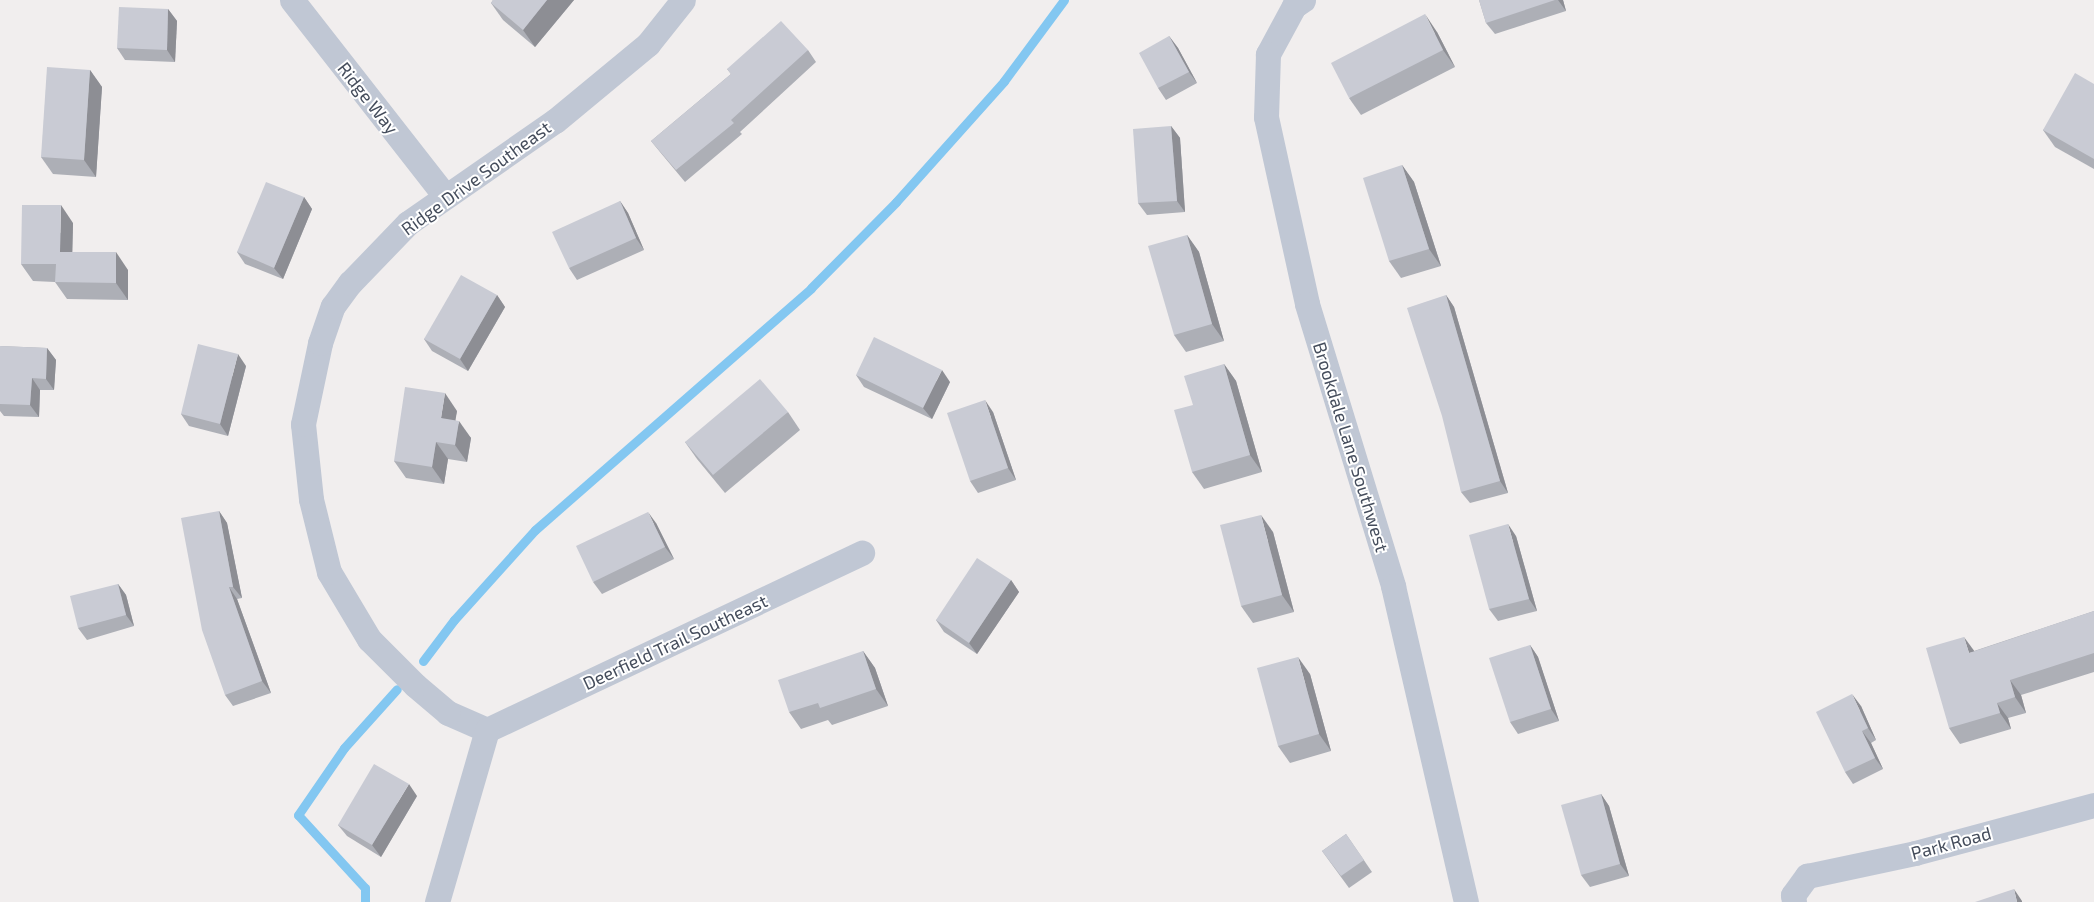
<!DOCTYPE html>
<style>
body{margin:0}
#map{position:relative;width:2094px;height:902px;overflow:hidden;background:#f1eeee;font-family:"Exo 2",sans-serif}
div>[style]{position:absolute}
.stream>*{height:9px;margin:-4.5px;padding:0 4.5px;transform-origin:4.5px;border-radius:4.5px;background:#83c7f1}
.minor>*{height:25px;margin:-12.5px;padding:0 12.5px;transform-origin:12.5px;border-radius:12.5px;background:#c0c7d4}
.wall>*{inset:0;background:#adafb6}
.shaded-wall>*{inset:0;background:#8d8e94}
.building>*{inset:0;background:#c9cbd4}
span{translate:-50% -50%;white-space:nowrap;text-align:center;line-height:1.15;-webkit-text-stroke:4px #fff;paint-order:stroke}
.street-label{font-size:18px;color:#454d5c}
</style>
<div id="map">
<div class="stream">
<div style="left:423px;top:661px;width:51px;rotate:-52.9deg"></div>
<div style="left:454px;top:620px;width:121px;rotate:-48deg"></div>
<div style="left:535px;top:530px;width:367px;rotate:-41.2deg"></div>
<div style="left:811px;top:288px;width:121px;rotate:-45.3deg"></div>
<div style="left:896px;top:202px;width:162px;rotate:-48.2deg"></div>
<div style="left:1004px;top:81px;width:101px;rotate:-53.5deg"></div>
<div style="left:365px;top:902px;width:14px;rotate:-90deg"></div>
<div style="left:365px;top:888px;width:99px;rotate:-132.5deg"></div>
<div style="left:298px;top:815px;width:81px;rotate:-55.5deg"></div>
<div style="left:344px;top:748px;width:79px;rotate:-48.1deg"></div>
</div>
<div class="minor">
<div style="left:292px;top:0;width:249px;rotate:52deg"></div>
<div style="left:1303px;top:0;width:11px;rotate:146deg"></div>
<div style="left:1294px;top:6px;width:55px;rotate:118.4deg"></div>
<div style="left:1268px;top:54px;width:63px;rotate:91.8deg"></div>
<div style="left:1266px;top:117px;width:191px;rotate:77.6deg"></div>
<div style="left:1307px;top:304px;width:295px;rotate:73deg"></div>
<div style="left:1393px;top:586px;width:324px;rotate:77deg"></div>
<div style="left:487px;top:730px;width:43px;rotate:-156.4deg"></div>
<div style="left:448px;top:713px;width:43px;rotate:-139.7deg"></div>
<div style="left:415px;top:685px;width:65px;rotate:-135deg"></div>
<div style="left:369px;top:639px;width:78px;rotate:-120.8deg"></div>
<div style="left:329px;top:572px;width:75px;rotate:-103.9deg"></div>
<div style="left:311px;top:499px;width:75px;rotate:-96.1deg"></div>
<div style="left:303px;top:424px;width:83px;rotate:-78.1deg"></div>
<div style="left:320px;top:343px;width:39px;rotate:-71deg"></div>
<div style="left:333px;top:306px;width:29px;rotate:-54deg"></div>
<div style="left:350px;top:283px;width:83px;rotate:-46deg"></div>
<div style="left:408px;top:223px;width:179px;rotate:-34.8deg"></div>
<div style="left:555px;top:121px;width:121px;rotate:-39.6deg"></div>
<div style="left:648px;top:44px;width:56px;rotate:-51.5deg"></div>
<div style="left:487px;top:730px;width:415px;rotate:-25.3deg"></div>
<div style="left:437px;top:902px;width:179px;rotate:-73.8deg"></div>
<div style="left:1794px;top:902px;width:7px;rotate:-98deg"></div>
<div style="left:1793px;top:895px;width:24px;rotate:-54deg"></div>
<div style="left:1807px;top:876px;width:110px;rotate:-12deg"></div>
<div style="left:1915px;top:853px;width:185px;rotate:-15deg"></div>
</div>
<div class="wall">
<div style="clip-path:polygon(493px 0,574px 0,535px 47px,503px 20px,491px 3px)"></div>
<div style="clip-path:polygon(1479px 0,1563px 0,1566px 11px,1495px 34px,1486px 23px)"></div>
<div style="clip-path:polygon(168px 9px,177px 21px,175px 62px,125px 60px,117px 48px)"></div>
<div style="clip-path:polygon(1437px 32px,1455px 67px,1361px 115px,1349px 98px)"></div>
<div style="clip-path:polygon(1169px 36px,1178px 48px,1197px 83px,1166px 100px,1158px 88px)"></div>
<div style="clip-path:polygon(808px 50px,816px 62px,740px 132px,742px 134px,685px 182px,660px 152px,651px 141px,731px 74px,727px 69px)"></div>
<div style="clip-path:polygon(90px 70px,102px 87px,96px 177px,53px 174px,41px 157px)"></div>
<div style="clip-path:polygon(2094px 84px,2094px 169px,2055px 147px,2043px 130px)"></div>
<div style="clip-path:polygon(1171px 126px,1180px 138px,1185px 212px,1147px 215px,1138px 203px)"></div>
<div style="clip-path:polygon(1402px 165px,1414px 182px,1441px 266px,1401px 278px,1389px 261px)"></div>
<div style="clip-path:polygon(304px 197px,312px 209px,283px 279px,245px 264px,237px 252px)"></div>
<div style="clip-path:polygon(620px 201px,628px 213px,644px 250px,577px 280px,569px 268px)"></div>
<div style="clip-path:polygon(73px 223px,72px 252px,128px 270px,128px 300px,67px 299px,55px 282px,33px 281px,21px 264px)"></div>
<div style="clip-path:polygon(1187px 235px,1199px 252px,1224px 341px,1186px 352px,1174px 335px)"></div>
<div style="clip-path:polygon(497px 295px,505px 307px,468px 371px,432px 351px,424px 339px)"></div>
<div style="clip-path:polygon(1446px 295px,1454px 307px,1508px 493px,1470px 503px,1461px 492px)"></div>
<div style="clip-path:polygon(0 346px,47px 348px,56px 360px,54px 390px,40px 390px,39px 417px,4px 416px,0 411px)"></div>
<div style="clip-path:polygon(1224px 364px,1236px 381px,1262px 472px,1204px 489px,1192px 472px,1193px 405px)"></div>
<div style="clip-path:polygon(246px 366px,228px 436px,189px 426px,181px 414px)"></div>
<div style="clip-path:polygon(856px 375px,950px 382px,932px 419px,864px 387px)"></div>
<div style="clip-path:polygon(457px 411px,455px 420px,471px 438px,467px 462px,448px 459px,444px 484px,406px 478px,394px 461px)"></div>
<div style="clip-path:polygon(788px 412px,800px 430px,725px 493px,697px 459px,685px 442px)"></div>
<div style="clip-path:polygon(993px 412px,1016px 480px,978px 493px,970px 481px)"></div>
<div style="clip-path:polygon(219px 511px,227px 523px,242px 598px,237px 599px,271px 693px,233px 706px,225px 695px)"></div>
<div style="clip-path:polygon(656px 523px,674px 559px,602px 594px,593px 582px)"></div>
<div style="clip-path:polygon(1273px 532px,1294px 612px,1253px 623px,1241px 606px)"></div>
<div style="clip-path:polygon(1516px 536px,1537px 611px,1498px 621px,1489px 609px)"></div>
<div style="clip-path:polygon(1011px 580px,1019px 592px,977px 654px,944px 632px,936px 620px)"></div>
<div style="clip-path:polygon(118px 584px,126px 595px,134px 626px,87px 640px,78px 628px)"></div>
<div style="clip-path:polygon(2094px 611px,2094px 672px,2021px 695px,2026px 713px,2008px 718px,2011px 729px,1960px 744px,1949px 728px,1974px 651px)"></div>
<div style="clip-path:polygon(1530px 645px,1538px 657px,1559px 721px,1518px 734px,1510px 722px)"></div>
<div style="clip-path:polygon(863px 651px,875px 668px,888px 706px,832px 725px,828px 720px,801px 729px,789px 712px)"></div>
<div style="clip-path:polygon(1310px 674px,1331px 751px,1290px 763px,1278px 746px)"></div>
<div style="clip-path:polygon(1861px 706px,1876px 740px,1871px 743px,1883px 769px,1853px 784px,1845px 772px)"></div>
<div style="clip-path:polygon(1601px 794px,1609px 806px,1629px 876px,1590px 887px,1581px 875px)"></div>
<div style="clip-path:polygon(417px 796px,381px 857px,347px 836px,338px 825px)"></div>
<div style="clip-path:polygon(1346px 834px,1372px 872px,1349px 888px,1322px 851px)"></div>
</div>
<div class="shaded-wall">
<div style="clip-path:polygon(547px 0,574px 0,535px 47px,523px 30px)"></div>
<div style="clip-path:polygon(1558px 0,1563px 0,1566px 11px)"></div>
<div style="clip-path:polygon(168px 9px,177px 21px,175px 62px,167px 50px)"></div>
<div style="clip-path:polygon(1425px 14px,1437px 32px,1455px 67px,1443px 50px)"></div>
<div style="clip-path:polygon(1169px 36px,1178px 48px,1197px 83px,1189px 72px)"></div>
<div style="clip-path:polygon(90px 70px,102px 87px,96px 177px,84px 160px)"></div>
<div style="clip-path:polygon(1171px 126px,1180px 138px,1185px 212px,1177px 201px)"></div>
<div style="clip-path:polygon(1402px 165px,1414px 182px,1441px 266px,1429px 249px)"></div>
<div style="clip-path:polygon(304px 197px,312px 209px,283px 279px,274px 268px)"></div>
<div style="clip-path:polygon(620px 201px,628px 213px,644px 250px,636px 238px)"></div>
<div style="clip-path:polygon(61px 205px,73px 223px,72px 269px,60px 252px)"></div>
<div style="clip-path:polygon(1187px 235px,1199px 252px,1224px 341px,1212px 324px)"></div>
<div style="clip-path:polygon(116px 252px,128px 270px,128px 300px,116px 283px)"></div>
<div style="clip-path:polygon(497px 295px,505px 307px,468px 371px,460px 359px)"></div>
<div style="clip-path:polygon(1446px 295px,1454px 307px,1508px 493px,1500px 481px)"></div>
<div style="clip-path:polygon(47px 348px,56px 360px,54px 390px,46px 379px)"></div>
<div style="clip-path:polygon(238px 354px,246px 366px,228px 436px,220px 424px)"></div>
<div style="clip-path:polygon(1224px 364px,1236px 381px,1262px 472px,1250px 455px)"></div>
<div style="clip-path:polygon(942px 370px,950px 382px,932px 419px,923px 408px)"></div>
<div style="clip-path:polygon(32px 378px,40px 390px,39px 417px,30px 405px)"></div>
<div style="clip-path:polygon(445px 393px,457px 411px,453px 435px,441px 418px)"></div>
<div style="clip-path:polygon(985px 400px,993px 412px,1016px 480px,1008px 468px)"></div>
<div style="clip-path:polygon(459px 421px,471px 438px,467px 462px,455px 445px)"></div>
<div style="clip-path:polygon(436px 442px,448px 459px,444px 484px,432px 467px)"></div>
<div style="clip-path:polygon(219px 511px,227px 523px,242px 598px,233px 587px)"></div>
<div style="clip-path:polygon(648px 512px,656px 523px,674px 559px,665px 547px)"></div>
<div style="clip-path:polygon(1261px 515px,1273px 532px,1294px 612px,1282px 595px)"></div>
<div style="clip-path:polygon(1508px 524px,1516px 536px,1537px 611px,1529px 599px)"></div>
<div style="clip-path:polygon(1011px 580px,1019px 592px,977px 654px,969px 643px)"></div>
<div style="clip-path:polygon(118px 584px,126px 595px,134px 626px,126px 615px)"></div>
<div style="clip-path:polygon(229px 587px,237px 599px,271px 693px,262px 681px)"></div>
<div style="clip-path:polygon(1964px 637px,1975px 652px,1969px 653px)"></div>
<div style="clip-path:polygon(1530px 645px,1538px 657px,1559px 721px,1551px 709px)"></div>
<div style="clip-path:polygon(863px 651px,875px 668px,888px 706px,876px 689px)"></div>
<div style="clip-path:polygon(1298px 657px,1310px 674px,1331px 751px,1319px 734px)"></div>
<div style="clip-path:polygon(2010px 680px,2021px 695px,2026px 713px,2015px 697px)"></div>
<div style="clip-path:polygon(1852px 694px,1861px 706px,1876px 740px,1868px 728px)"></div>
<div style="clip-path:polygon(1997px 703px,2008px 718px,2011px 729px,2000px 713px)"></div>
<div style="clip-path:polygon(1862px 731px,1871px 743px,1883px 769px,1875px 758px)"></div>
<div style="clip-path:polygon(409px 784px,417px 796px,381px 857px,372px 845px)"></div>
<div style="clip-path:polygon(1601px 794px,1609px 806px,1629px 876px,1620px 864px)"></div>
<div style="clip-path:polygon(2014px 889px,2022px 901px,2022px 902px,2017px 902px)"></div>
</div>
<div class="building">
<div style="clip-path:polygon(493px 0,547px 0,523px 30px,491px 3px)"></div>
<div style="clip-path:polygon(1479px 0,1555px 0,1486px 23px)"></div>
<div style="clip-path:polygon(119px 7px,168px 9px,167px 50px,117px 48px)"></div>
<div style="clip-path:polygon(1425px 14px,1443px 50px,1349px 98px,1331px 63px)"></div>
<div style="clip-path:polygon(781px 21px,808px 50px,731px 120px,734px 123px,676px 170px,651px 141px,731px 74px,727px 69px)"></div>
<div style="clip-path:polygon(1169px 36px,1189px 72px,1158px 88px,1139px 53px)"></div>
<div style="clip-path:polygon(47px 67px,90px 70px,84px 160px,41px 157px)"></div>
<div style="clip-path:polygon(2075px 73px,2094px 84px,2094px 159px,2043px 130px)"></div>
<div style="clip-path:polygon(1171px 126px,1177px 201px,1138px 203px,1133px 129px)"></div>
<div style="clip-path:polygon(1402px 165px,1429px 249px,1389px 261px,1363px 178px)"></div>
<div style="clip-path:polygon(266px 182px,304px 197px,274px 268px,237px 252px)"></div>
<div style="clip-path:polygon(620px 201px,636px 238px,569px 268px,552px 232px)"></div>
<div style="clip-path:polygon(22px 205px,61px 205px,60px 252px,116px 252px,116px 283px,55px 282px,56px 264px,21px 264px)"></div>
<div style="clip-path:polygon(1187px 235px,1212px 324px,1174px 335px,1148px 246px)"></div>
<div style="clip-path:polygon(461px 275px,497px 295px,460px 359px,424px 339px)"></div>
<div style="clip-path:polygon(1446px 295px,1500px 481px,1461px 492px,1442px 416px,1407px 308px)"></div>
<div style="clip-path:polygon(874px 337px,942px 370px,923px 408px,856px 375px)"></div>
<div style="clip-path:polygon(198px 344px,238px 354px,220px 424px,181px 414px)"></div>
<div style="clip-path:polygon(0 346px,47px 348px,46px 379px,32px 378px,30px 405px,0 404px)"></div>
<div style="clip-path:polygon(1224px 364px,1250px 455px,1192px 472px,1174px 410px,1193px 405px,1184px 376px)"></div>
<div style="clip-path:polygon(760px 379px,788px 412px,713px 475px,685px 442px)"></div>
<div style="clip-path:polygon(405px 387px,445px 393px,441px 418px,459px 421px,455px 445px,436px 442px,432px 467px,394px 461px)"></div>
<div style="clip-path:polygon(985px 400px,1008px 468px,970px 481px,947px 413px)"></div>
<div style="clip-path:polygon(219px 511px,233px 587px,229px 587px,262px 681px,225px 695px,202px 630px,181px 518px)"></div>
<div style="clip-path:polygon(648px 512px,665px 547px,593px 582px,576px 546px)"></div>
<div style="clip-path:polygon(1261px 515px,1282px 595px,1241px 606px,1220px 525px)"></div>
<div style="clip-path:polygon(1508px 524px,1529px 599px,1489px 609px,1469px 535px)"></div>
<div style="clip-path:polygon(977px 558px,1011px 580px,969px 643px,936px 620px)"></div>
<div style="clip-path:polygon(118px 584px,126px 615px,78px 628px,70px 596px)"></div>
<div style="clip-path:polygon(2094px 611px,2094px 653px,2010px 680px,2015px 697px,1997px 703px,2000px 713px,1949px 728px,1926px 648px,1964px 637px,1969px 653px)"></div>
<div style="clip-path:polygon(1530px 645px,1551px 709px,1510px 722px,1489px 658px)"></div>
<div style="clip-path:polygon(863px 651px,876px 689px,820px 708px,818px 703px,789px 712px,778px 680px)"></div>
<div style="clip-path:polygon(1298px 657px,1319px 734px,1278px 746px,1257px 668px)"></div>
<div style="clip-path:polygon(1852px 694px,1868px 728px,1862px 731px,1875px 758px,1845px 772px,1816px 712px)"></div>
<div style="clip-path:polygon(374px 764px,409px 784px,372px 845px,338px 825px)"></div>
<div style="clip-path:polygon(1601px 794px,1620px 864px,1581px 875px,1561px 805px)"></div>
<div style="clip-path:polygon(1346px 834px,1364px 860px,1341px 876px,1322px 851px)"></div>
<div style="clip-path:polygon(2014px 889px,2017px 902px,1975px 902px)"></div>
</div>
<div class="street-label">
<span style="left:368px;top:98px;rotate:52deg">Ridge Way</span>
<span style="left:476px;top:178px;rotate:-36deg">Ridge Drive Southeast</span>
<span style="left:1351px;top:447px;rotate:73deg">Brookdale Lane Southwest</span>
<span style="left:675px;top:642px;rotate:-25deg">Deerfield Trail Southeast</span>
<span style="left:1951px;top:843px;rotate:-15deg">Park Road</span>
</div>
</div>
